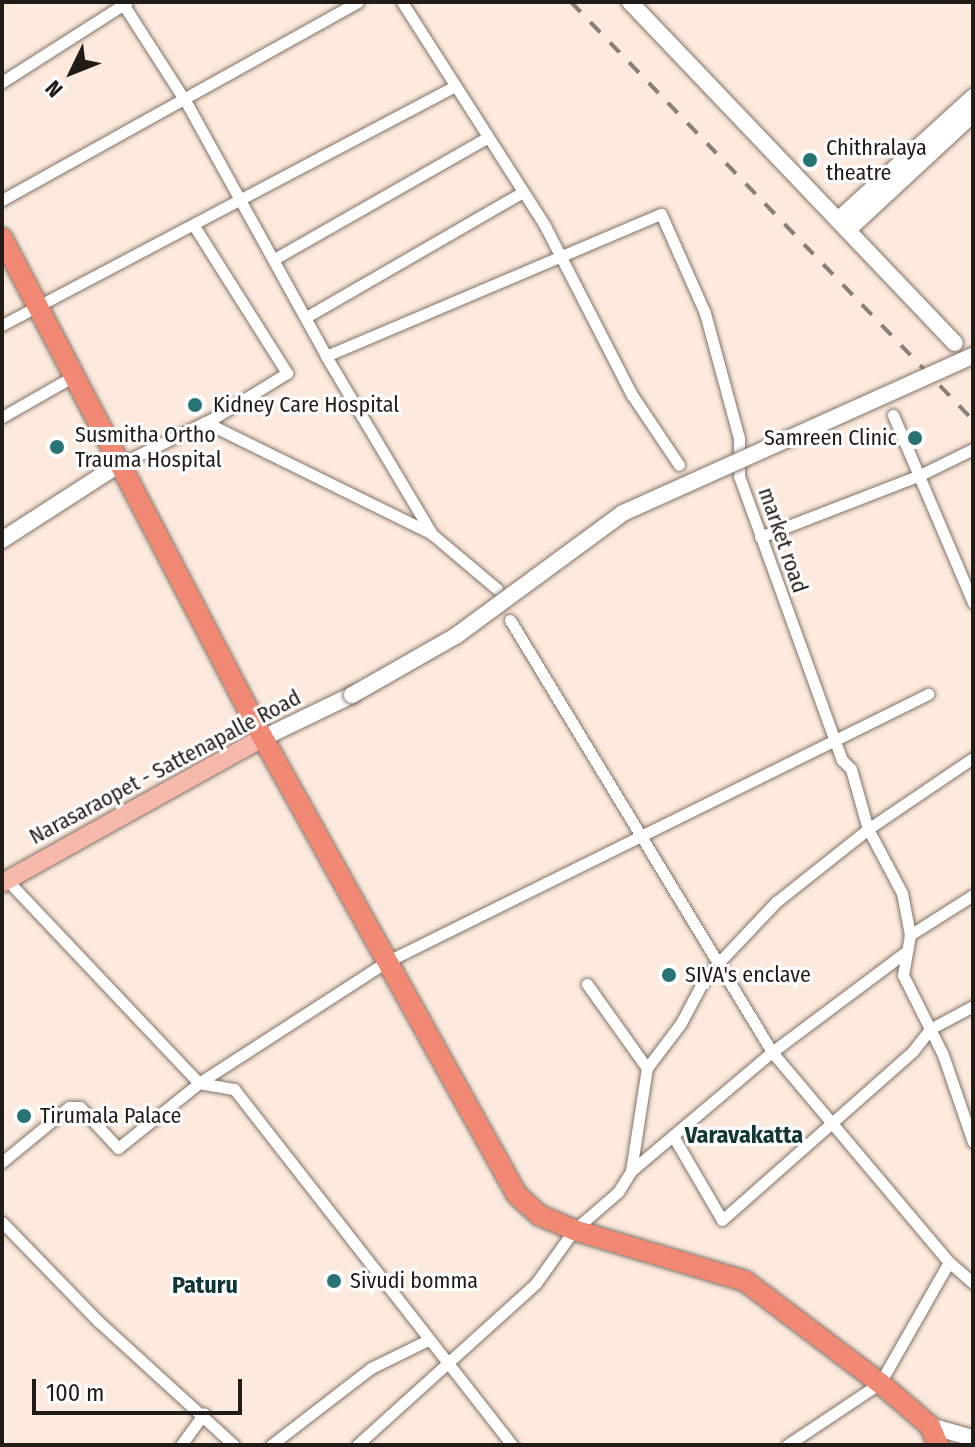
<!DOCTYPE html>
<style>
body{margin:0}
#map{position:relative;width:975px;height:1447px;overflow:hidden;background:#fbeadd;font-family:"Fira Sans Condensed",sans-serif}
div>[style]{position:absolute}
.roads{filter:drop-shadow(0 0 2px #827368) drop-shadow(0 0 2px #827368)}
.street>*{height:11px;margin:-5.5px;padding:0 5.5px;transform-origin:5.5px;border-radius:5.5px;background:#fff}
.secondary>*{height:16px;margin:-8px;padding:0 8px;transform-origin:8px;border-radius:8px;background:#fff}
.primary>*{height:18px;margin:-9px;padding:0 9px;transform-origin:9px;border-radius:9px;background:#f7b8ac}
.highway>*{height:20px;margin:-10px;padding:0 10px;transform-origin:10px;border-radius:10px;background:#f18974}
.rail>*{height:4px;margin-top:-2px;transform-origin:0;background:repeating-linear-gradient(90deg,#8a7f76 0 14px,transparent 0 28px)}
.bridges{filter:drop-shadow(0 0 2px #827368) drop-shadow(0 0 2px #827368)}
.secondary-bridge>*{height:16px;margin:-8px;padding:0 8px;transform-origin:8px;border-radius:8px;background:#fff}
.dots>*{width:22px;height:22px;translate:-50% -50%;box-sizing:border-box;border:4px solid #fff;border-radius:50%}
span{translate:-50% -50%;white-space:nowrap;text-align:center;line-height:1.15;-webkit-text-stroke:6px #fff;paint-order:stroke}
.poi-label{font-size:22px;color:#221c18}
.left{translate:0 -50%;text-align:left}
.right{translate:-100% -50%;text-align:right}
.street-label{font-size:22px;color:#221c18}
.neighbourhood-label{font-size:24px;color:#123535;font-weight:700}
.frame{position:absolute;inset:0;border:4px solid #221c18;pointer-events:none}
.north{position:absolute;left:32px;top:32px;width:80px;height:80px;-webkit-text-stroke:6px #fff;paint-order:stroke;rotate:227deg;font-size:22px;font-weight:700;line-height:32px;text-align:center;color:#221c18}
.north::after{content:'';display:block;margin:auto;width:28px;height:36px;background:#221c18;clip-path:polygon(50% 0,100% 100%,50% 72%,0 100%)}
.scale{position:absolute;left:32px;top:1379px;width:210px;height:36px;box-sizing:border-box;border:4px solid #221c18;border-top:0;padding-left:10px;font-size:24px;line-height:28px;white-space:nowrap;color:#221c18;-webkit-text-stroke:6px #fff;paint-order:stroke}
</style>
<div id="map">
<div class="roads">
<div class="street">
<div style="left:402px;top:2px;width:266px;rotate:57.4deg"></div>
<div style="left:545px;top:226px;width:190px;rotate:62.8deg"></div>
<div style="left:632px;top:395px;width:84px;rotate:56.1deg"></div>
<div style="left:123px;top:4px;width:117px;rotate:57.3deg"></div>
<div style="left:186px;top:102px;width:290px;rotate:61.1deg"></div>
<div style="left:2px;top:82px;width:148px;rotate:-32.6deg"></div>
<div style="left:2px;top:200px;width:407px;rotate:-29.1deg"></div>
<div style="left:276px;top:258px;width:242px;rotate:-29.7deg"></div>
<div style="left:308px;top:316px;width:246px;rotate:-30deg"></div>
<div style="left:2px;top:325px;width:512px;rotate:-27.82deg"></div>
<div style="left:893px;top:415px;width:204px;rotate:66.9deg"></div>
<div style="left:2px;top:417px;width:83px;rotate:-29.7deg"></div>
<div style="left:205px;top:422px;width:252px;rotate:26.2deg"></div>
<div style="left:120px;top:464px;width:105px;rotate:-26.1deg"></div>
<div style="left:214px;top:418px;width:86px;rotate:-31.7deg"></div>
<div style="left:287px;top:373px;width:174px;rotate:-122.3deg"></div>
<div style="left:760px;top:537px;width:172px;rotate:-21.2deg"></div>
<div style="left:920px;top:475px;width:59px;rotate:-26.1deg"></div>
<div style="left:497px;top:589px;width:85px;rotate:-139.8deg"></div>
<div style="left:432px;top:534px;width:207px;rotate:-120.8deg"></div>
<div style="left:326px;top:356px;width:364px;rotate:-23deg"></div>
<div style="left:661px;top:214px;width:108px;rotate:66deg"></div>
<div style="left:705px;top:313px;width:130px;rotate:74.8deg"></div>
<div style="left:739px;top:438px;width:38px;rotate:90deg"></div>
<div style="left:739px;top:476px;width:302px;rotate:70.1deg"></div>
<div style="left:842px;top:760px;width:13px;rotate:45deg"></div>
<div style="left:851px;top:769px;width:62px;rotate:74.2deg"></div>
<div style="left:868px;top:829px;width:127px;rotate:-34.1deg"></div>
<div style="left:510px;top:620px;width:505px;rotate:58.76deg"></div>
<div style="left:772px;top:1052px;width:275px;rotate:49.9deg"></div>
<div style="left:949px;top:1262px;width:32px;rotate:41deg"></div>
<div style="left:7px;top:880px;width:279px;rotate:46.6deg"></div>
<div style="left:199px;top:1083px;width:223px;rotate:-32.9deg"></div>
<div style="left:386px;top:962px;width:605px;rotate:-26.31deg"></div>
<div style="left:973px;top:895px;width:75px;rotate:147.6deg"></div>
<div style="left:910px;top:935px;width:41px;rotate:99.9deg"></div>
<div style="left:903px;top:975px;width:89px;rotate:63.4deg"></div>
<div style="left:943px;top:1055px;width:92px;rotate:71deg"></div>
<div style="left:587px;top:984px;width:103px;rotate:54.5deg"></div>
<div style="left:673px;top:1136px;width:97px;rotate:59.7deg"></div>
<div style="left:722px;top:1220px;width:255px;rotate:-41.5deg"></div>
<div style="left:913px;top:1051px;width:28px;rotate:-52deg"></div>
<div style="left:930px;top:1029px;width:49px;rotate:-28.1deg"></div>
<div style="left:2px;top:1162px;width:87px;rotate:-39.4deg"></div>
<div style="left:69px;top:1107px;width:11px"></div>
<div style="left:80px;top:1107px;width:56px;rotate:47.2deg"></div>
<div style="left:118px;top:1148px;width:104px;rotate:-38.7deg"></div>
<div style="left:199px;top:1083px;width:36px;rotate:10deg"></div>
<div style="left:234px;top:1089px;width:452px;rotate:52deg"></div>
<div style="left:631px;top:1171px;width:185px;rotate:-40.2deg"></div>
<div style="left:772px;top:1052px;width:169px;rotate:-36.8deg"></div>
<div style="left:2px;top:1222px;width:138px;rotate:45.9deg"></div>
<div style="left:98px;top:1321px;width:184px;rotate:42.4deg"></div>
<div style="left:181px;top:1445px;width:39px;rotate:-54deg"></div>
<div style="left:271px;top:1445px;width:126px;rotate:-37.6deg"></div>
<div style="left:371px;top:1368px;width:61px;rotate:-26.1deg"></div>
<div style="left:357px;top:1445px;width:241px;rotate:-42.1deg"></div>
<div style="left:536px;top:1283px;width:65px;rotate:-54.4deg"></div>
<div style="left:574px;top:1230px;width:58px;rotate:-40.8deg"></div>
<div style="left:618px;top:1192px;width:25px;rotate:-58deg"></div>
<div style="left:631px;top:1171px;width:104px;rotate:-81.2deg"></div>
<div style="left:647px;top:1068px;width:56px;rotate:-52.9deg"></div>
<div style="left:681px;top:1023px;width:53px;rotate:-62deg"></div>
<div style="left:706px;top:976px;width:102px;rotate:-46.6deg"></div>
<div style="left:776px;top:902px;width:117px;rotate:-38.4deg"></div>
<div style="left:868px;top:829px;width:72px;rotate:62deg"></div>
<div style="left:902px;top:893px;width:43px;rotate:79.2deg"></div>
<div style="left:787px;top:1445px;width:112px;rotate:-33.7deg"></div>
<div style="left:880px;top:1383px;width:139px;rotate:-60.3deg"></div>
</div>
<div class="secondary">
<div style="left:630px;top:2px;width:471px;rotate:46.4deg"></div>
<div style="left:838px;top:220px;width:183px;rotate:-42.3deg"></div>
<div style="left:848px;top:230px;width:171px;rotate:-42.9deg"></div>
<div style="left:2px;top:540px;width:140px;rotate:-32.8deg"></div>
<div style="left:263px;top:738px;width:99px;rotate:-25.8deg"></div>
<div style="left:930px;top:1426px;width:45px;rotate:15.6deg"></div>
</div>
<div class="primary">
<div style="left:2px;top:883px;width:299px;rotate:-29.1deg"></div>
</div>
<div class="highway">
<div style="left:2px;top:238px;width:564px;rotate:62.44deg"></div>
<div style="left:263px;top:738px;width:523px;rotate:60.93deg"></div>
<div style="left:517px;top:1195px;width:30px;rotate:42deg"></div>
<div style="left:539px;top:1215px;width:38px;rotate:23deg"></div>
<div style="left:574px;top:1230px;width:178px;rotate:16.6deg"></div>
<div style="left:745px;top:1281px;width:169px;rotate:37.1deg"></div>
<div style="left:880px;top:1383px;width:66px;rotate:40.7deg"></div>
<div style="left:930px;top:1426px;width:21px;rotate:67deg"></div>
</div>
</div>
<div class="rail">
<div style="left:571px;top:2px;width:580px;rotate:46.12deg"></div>
</div>
<div class="bridges">
<div class="secondary-bridge">
<div style="left:352px;top:695px;width:121px;rotate:-29.7deg"></div>
<div style="left:457px;top:635px;width:206px;rotate:-36.3deg"></div>
<div style="left:623px;top:513px;width:384px;rotate:-24.2deg"></div>
</div>
</div>
<div class="dots">
<div style="left:810px;top:160px;background:#287373"></div>
<div style="left:195px;top:405px;background:#287373"></div>
<div style="left:915px;top:438px;background:#287373"></div>
<div style="left:57px;top:447px;background:#287373"></div>
<div style="left:669px;top:975px;background:#287373"></div>
<div style="left:24px;top:1116px;background:#287373"></div>
<div style="left:334px;top:1281px;background:#287373"></div>
</div>
<div class="poi-label">
<span class="left" style="left:826px;top:160px">Chithralaya<br>theatre</span>
<span class="left" style="left:213px;top:405px">Kidney Care Hospital</span>
<span class="left" style="left:75px;top:447px">Susmitha Ortho<br>Trauma Hospital</span>
<span class="right" style="left:897px;top:438px">Samreen Clinic</span>
<span class="left" style="left:685px;top:975px">SIVA's enclave</span>
<span class="left" style="left:40px;top:1116px">Tirumala Palace</span>
<span class="left" style="left:350px;top:1281px">Sivudi bomma</span>
</div>
<div class="street-label">
<span style="left:783px;top:540px;rotate:71deg">market road</span>
<span style="left:165px;top:767px;rotate:-28deg">Narasaraopet - Sattenapalle Road</span>
</div>
<div class="neighbourhood-label">
<span style="left:744px;top:1136px">Varavakatta</span>
<span style="left:205px;top:1286px">Paturu</span>
</div>
<div class="frame"></div>
<div class="north">N</div>
<div class="scale">100 m</div>
</div>
